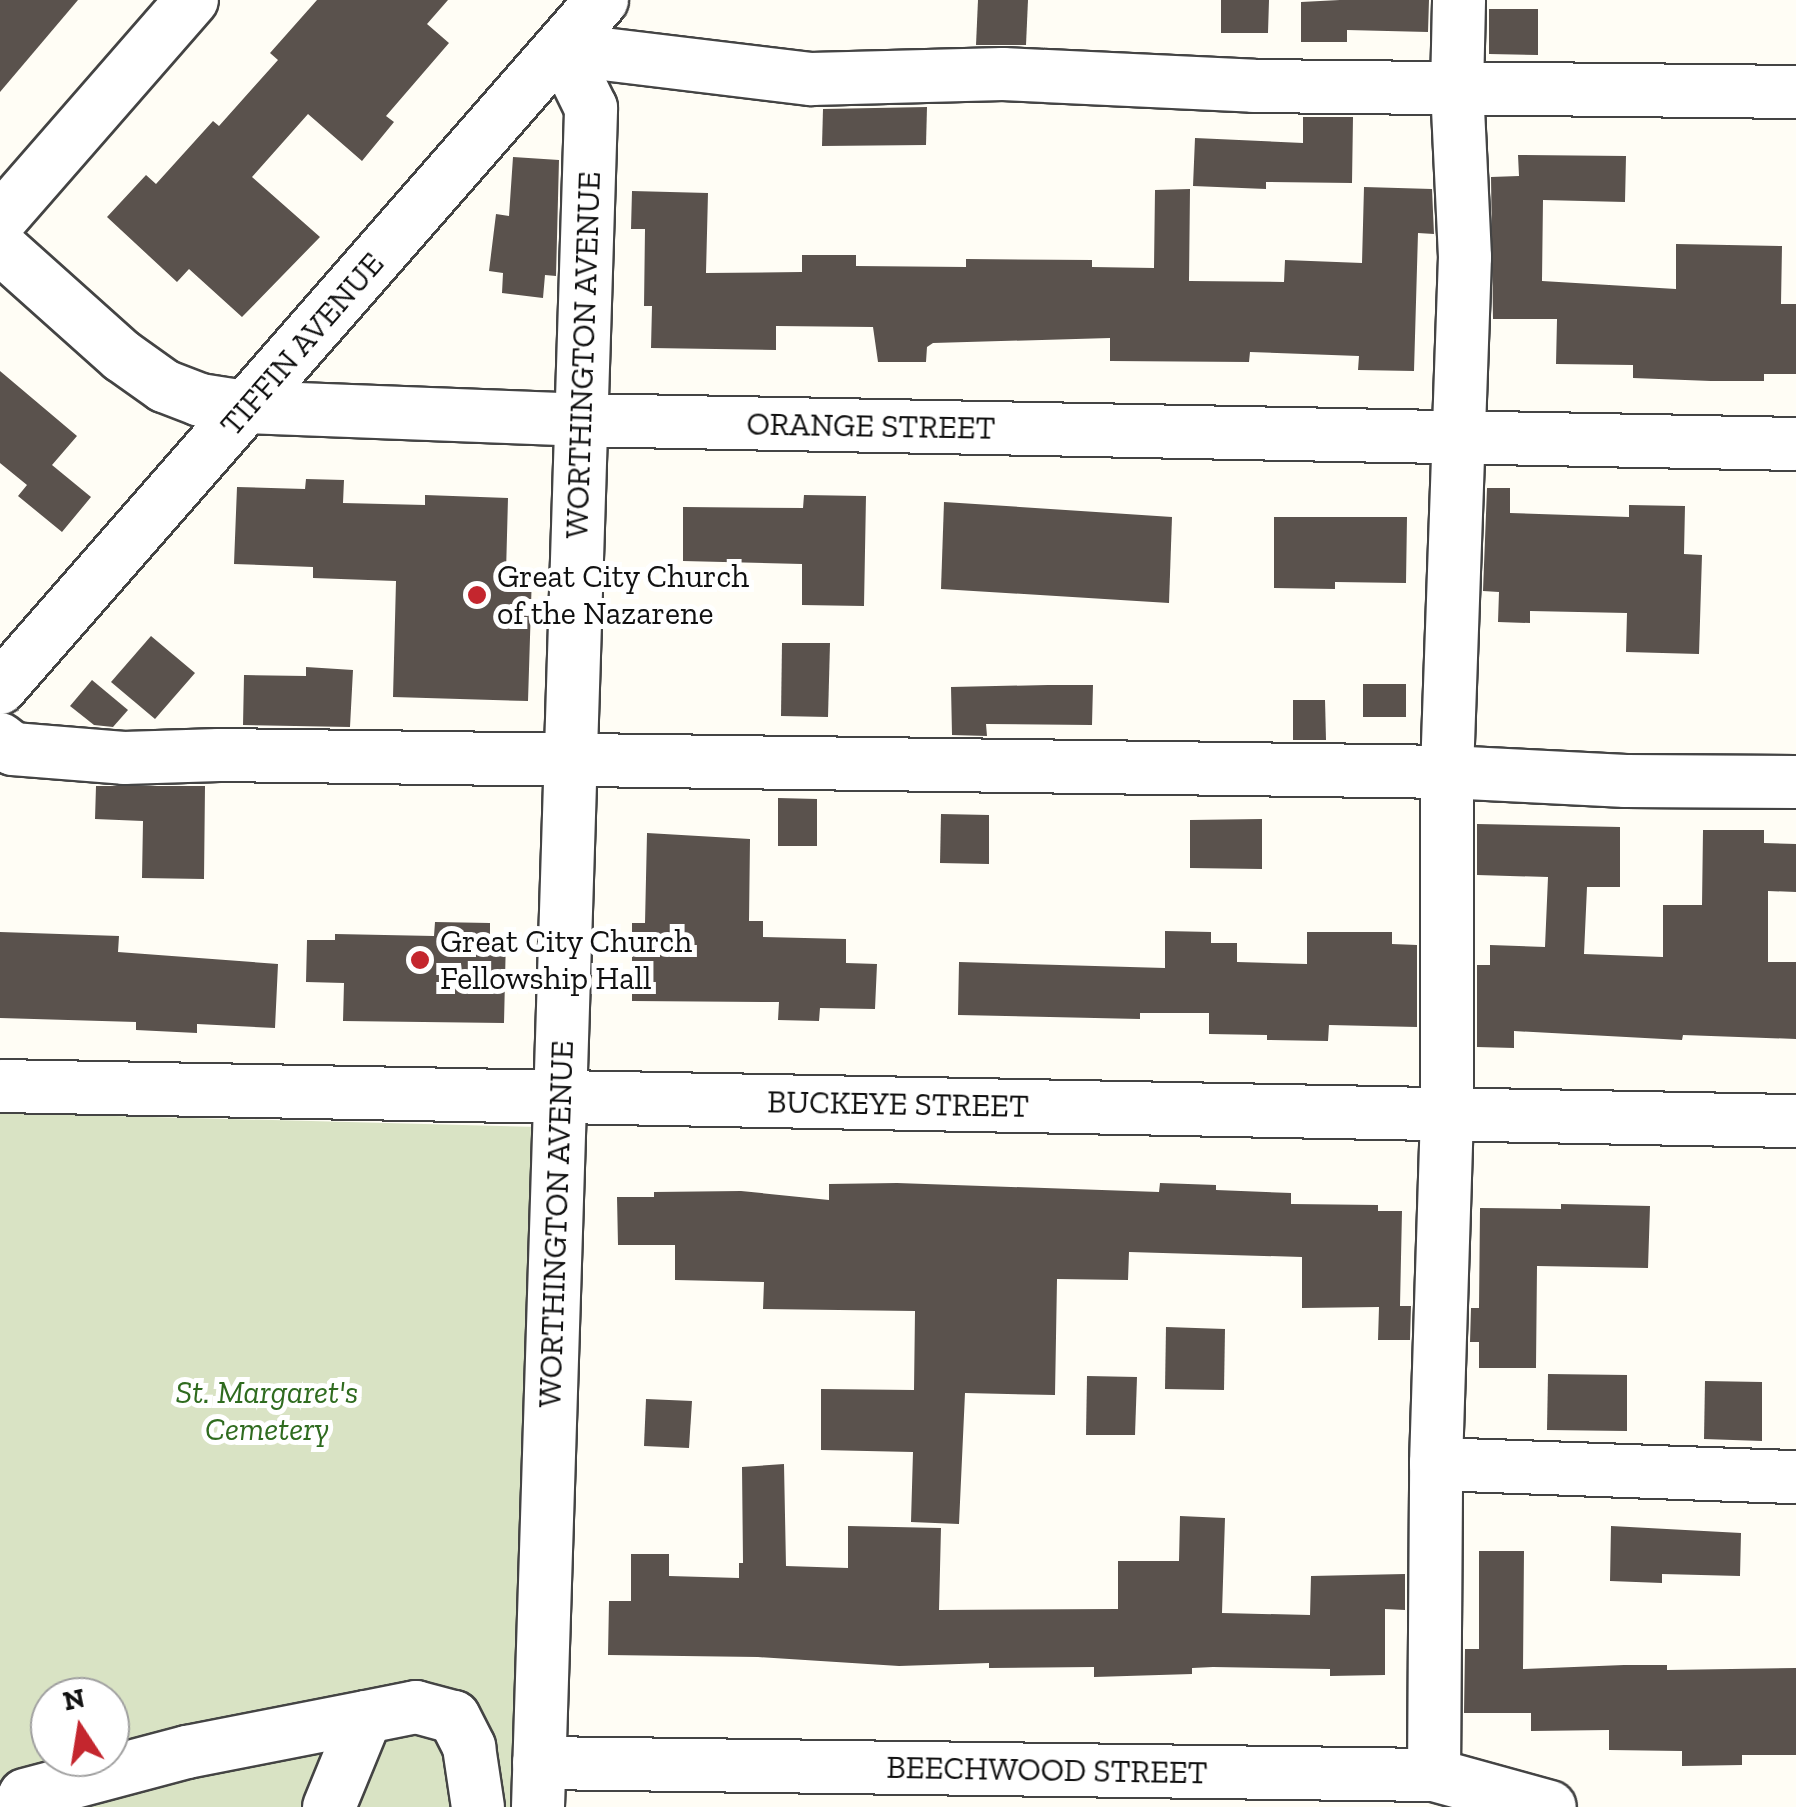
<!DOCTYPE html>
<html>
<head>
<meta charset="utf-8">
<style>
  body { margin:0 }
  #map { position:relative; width:1796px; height:1807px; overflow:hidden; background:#fffdf5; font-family:"Zilla Slab",serif }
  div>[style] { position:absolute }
  .cemetery>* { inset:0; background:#d9e3c4 }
  .building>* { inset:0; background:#5a524d }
  .roads { filter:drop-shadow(2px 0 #444) drop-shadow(-2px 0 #444) drop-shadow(0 2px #444) drop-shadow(0 -2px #444) }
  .minor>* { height:52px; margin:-26px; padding:0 26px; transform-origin:26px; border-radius:26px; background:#fff }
  .dots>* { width:28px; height:28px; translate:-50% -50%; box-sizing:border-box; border:5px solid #fff; border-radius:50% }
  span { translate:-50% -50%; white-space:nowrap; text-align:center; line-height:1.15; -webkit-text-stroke:10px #fff; paint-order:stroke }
  .street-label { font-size:32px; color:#111 }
  .poi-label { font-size:32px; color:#111 }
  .left { translate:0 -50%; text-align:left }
  .park-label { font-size:32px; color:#2f6b1f; font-style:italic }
  .north { position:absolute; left:30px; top:1677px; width:100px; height:100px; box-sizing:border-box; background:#fff; border:2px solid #a0a0a0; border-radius:50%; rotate:348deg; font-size:28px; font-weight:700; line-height:40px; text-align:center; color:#111 }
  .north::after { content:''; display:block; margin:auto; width:35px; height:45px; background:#c4262e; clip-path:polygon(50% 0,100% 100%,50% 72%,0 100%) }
</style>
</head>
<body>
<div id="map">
  <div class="cemetery">
    <i style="clip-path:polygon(evenodd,0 1113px,539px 1127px,528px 1807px,0 1807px,0 1113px,50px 1697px,110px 1697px,110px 1757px,50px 1757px,50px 1697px)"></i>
  </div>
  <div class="building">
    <i style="clip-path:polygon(0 0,78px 0,0 92px)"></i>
    <i style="clip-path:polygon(317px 0,448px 0,427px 24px,449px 43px,386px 116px,394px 122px,362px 161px,308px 114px,252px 177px,320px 237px,242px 317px,189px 269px,177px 282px,107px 217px,146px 175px,156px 184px,213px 121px,219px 126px,278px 60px,270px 53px)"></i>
    <i style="clip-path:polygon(978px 0,1028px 0,1026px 45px,976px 45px)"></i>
    <i style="clip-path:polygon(1221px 0,1269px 0,1268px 33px,1221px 33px)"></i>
    <i style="clip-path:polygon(1340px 0,1429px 0,1428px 32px,1347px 30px,1347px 42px,1301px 42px,1301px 2px)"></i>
    <i style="clip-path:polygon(1489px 9px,1538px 9px,1538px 55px,1489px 54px)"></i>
    <i style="clip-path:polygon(927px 107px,926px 145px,822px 146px,823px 109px)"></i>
    <i style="clip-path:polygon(1303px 117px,1353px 117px,1352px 183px,1266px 182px,1266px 189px,1193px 186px,1195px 138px,1303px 143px)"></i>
    <i style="clip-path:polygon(1518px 155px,1626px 156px,1625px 202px,1543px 200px,1542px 281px,1676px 289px,1676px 244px,1782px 246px,1781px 304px,1796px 304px,1796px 374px,1764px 374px,1764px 381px,1711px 381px,1633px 378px,1633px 365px,1556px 364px,1557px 319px,1493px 319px,1491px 177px,1519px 176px)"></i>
    <i style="clip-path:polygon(513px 157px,559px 160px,556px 276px,545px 275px,543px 298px,502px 293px,503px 273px,489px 271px,496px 214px,509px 216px)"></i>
    <i style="clip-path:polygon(1364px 187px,1432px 189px,1434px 234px,1418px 233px,1414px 371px,1358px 370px,1359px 356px,1250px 352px,1249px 362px,1110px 361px,1110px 338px,933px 343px,927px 347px,926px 362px,878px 362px,873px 327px,776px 326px,776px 350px,651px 348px,652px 306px,644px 306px,645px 229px,631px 229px,632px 191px,708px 193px,706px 273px,802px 272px,802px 255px,856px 255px,856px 266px,966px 267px,966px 259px,1092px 260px,1092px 267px,1154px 268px,1155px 190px,1190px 189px,1189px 281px,1284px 282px,1285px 260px,1362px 263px)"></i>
    <i style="clip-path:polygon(0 371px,77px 436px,52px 465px,91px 497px,62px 532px,18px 496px,27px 485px,0 463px)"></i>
    <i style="clip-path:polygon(306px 479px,344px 480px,343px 503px,425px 505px,425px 495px,508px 498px,506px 573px,532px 574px,528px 701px,393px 697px,396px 581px,313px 578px,313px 567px,234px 564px,237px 487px,305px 489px)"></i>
    <i style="clip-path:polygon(1487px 488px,1510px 488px,1510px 513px,1629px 517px,1629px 505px,1685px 506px,1684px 554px,1702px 555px,1699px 654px,1626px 652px,1627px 613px,1530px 611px,1530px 623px,1498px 622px,1499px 592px,1483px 591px)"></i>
    <i style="clip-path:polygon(804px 495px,866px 496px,864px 606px,802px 605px,802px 564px,683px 561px,683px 507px,803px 508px)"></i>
    <i style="clip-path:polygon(944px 502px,1172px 517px,1169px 603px,941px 589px)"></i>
    <i style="clip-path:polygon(1274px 517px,1407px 517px,1406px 583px,1335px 582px,1335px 589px,1274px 588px)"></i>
    <i style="clip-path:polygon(151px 636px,195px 673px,155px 719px,111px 682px)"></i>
    <i style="clip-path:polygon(782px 643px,830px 643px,828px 717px,781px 716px)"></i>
    <i style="clip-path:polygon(306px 667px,353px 670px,350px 727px,243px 725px,244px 675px,306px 676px)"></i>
    <i style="clip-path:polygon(92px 680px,128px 710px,113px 727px,94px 725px,70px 706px)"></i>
    <i style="clip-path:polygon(1363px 684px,1406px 684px,1406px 717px,1363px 717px)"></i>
    <i style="clip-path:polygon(1048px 685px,1093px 685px,1092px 725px,986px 724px,987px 736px,952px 735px,951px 687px)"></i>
    <i style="clip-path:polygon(1293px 700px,1325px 700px,1326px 740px,1293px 740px)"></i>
    <i style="clip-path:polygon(96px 786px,205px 786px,204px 879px,142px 878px,143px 821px,95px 819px)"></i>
    <i style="clip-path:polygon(778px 798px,817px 799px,817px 846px,778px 846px)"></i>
    <i style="clip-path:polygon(941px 814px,989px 815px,989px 864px,940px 863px)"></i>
    <i style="clip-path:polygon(1262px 819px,1262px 869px,1190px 868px,1190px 820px)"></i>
    <i style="clip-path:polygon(1477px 824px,1620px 827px,1620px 887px,1587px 887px,1584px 954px,1663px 957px,1663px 905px,1702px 905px,1703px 830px,1764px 830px,1764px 843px,1796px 844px,1796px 892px,1768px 891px,1768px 962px,1796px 962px,1796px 1039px,1683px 1035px,1682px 1040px,1514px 1031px,1514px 1048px,1477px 1047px,1477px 965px,1490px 965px,1490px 945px,1545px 947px,1548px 877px,1477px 875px)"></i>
    <i style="clip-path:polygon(647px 833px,750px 839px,749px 921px,763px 921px,763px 937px,846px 939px,846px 963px,877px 964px,875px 1009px,820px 1008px,819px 1021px,778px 1020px,779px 1002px,632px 1001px,632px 923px,645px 923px)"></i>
    <i style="clip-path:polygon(435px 922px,490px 923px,490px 936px,506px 937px,504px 1023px,343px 1021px,344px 983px,306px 982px,307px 940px,335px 940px,335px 934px,434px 936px)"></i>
    <i style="clip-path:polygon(1165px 931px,1211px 932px,1211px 943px,1237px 943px,1237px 962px,1307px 964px,1307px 932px,1392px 932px,1392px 944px,1417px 945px,1417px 1027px,1329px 1025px,1328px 1041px,1267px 1040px,1267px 1035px,1209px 1034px,1209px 1013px,1140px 1013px,1140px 1019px,958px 1015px,959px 962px,1165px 968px)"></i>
    <i style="clip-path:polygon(0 932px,119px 936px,118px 952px,278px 964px,275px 1028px,197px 1024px,197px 1033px,136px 1030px,136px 1022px,0 1018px)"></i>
    <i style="clip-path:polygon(897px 1183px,1159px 1192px,1160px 1183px,1216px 1185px,1216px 1190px,1291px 1193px,1291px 1204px,1378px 1205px,1378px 1211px,1402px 1211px,1400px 1306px,1411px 1306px,1410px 1340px,1378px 1340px,1379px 1307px,1302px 1308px,1302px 1257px,1129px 1252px,1128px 1280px,1057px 1279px,1055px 1395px,965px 1393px,959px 1524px,911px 1522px,913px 1452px,821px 1450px,821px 1389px,914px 1390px,915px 1311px,763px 1309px,764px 1282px,675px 1280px,675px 1245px,618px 1245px,617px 1197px,654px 1197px,654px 1192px,741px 1191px,829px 1200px,829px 1184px)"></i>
    <i style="clip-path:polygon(1561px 1204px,1650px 1206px,1648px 1268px,1537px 1266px,1536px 1368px,1479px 1368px,1479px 1342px,1470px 1342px,1471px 1308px,1479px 1308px,1480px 1208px,1561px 1209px)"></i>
    <i style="clip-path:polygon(1166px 1327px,1225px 1329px,1224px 1390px,1165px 1389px)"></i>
    <i style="clip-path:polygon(1548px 1374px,1627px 1375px,1627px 1431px,1547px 1430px)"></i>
    <i style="clip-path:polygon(1087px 1376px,1137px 1377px,1135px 1435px,1086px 1435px)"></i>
    <i style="clip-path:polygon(1705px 1381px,1762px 1382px,1762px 1441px,1704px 1439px)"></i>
    <i style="clip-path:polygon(646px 1399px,692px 1401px,689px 1448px,644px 1446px)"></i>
    <i style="clip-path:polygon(784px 1464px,786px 1566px,848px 1568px,848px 1526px,941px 1528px,939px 1610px,1118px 1609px,1118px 1561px,1179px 1561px,1180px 1516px,1225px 1518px,1222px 1613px,1310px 1615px,1311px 1576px,1405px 1574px,1405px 1610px,1385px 1609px,1385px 1675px,1330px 1676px,1330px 1669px,1213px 1667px,1192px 1668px,1192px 1674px,1094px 1677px,1094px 1667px,989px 1668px,989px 1663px,899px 1666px,758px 1657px,608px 1655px,609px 1601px,631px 1601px,631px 1554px,669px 1554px,669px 1576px,739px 1578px,739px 1563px,743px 1563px,742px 1467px)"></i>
    <i style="clip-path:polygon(1611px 1526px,1741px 1533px,1740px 1576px,1662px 1574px,1662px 1583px,1610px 1581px)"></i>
    <i style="clip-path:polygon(1479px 1551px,1524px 1551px,1523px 1669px,1624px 1665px,1667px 1665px,1667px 1670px,1796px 1668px,1796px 1755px,1742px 1755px,1742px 1765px,1682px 1766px,1682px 1751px,1609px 1750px,1609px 1730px,1531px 1731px,1531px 1713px,1464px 1713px,1465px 1649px,1479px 1649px)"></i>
  </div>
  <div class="roads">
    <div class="minor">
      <i style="left:562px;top:49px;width:251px;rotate:6.9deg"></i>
      <i style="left:811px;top:79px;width:192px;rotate:-1.5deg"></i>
      <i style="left:1003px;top:74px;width:251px;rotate:2.7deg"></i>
      <i style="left:1254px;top:86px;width:542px;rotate:0.63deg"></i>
      <i style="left:0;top:220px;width:292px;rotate:-48.9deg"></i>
      <i style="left:0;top:247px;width:164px;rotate:41.8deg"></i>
      <i style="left:122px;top:356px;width:52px;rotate:35.5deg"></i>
      <i style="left:164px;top:386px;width:39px;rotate:21deg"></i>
      <i style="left:200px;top:400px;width:47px;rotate:8.7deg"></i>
      <i style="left:246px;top:407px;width:334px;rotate:2.2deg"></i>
      <i style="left:580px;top:420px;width:1216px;rotate:1.13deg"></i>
      <i style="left:0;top:688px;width:914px;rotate:-48.81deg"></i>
      <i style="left:0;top:739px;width:16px;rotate:38deg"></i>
      <i style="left:13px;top:749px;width:111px;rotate:4.6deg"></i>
      <i style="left:124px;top:758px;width:95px;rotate:-1.8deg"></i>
      <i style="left:219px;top:755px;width:1228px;rotate:0.79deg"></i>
      <i style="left:1447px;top:772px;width:179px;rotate:2.9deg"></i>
      <i style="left:1626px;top:781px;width:170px;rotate:0.3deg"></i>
      <i style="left:0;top:1086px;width:1796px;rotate:1.12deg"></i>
      <i style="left:1436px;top:1464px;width:360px;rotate:2.1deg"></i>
      <i style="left:539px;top:1763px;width:895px;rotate:0.77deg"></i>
      <i style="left:1434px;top:1775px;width:120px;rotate:15.4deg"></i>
      <i style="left:1434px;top:1775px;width:311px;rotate:-89.6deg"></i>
      <i style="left:1436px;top:1464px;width:349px;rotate:-88.2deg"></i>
      <i style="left:1447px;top:1115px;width:343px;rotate:-90deg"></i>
      <i style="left:1447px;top:772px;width:515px;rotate:-88deg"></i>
      <i style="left:1465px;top:257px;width:167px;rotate:-92.7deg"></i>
      <i style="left:1457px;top:90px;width:90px;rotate:-88.7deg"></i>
      <i style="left:19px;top:1807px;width:13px;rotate:-63deg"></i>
      <i style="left:25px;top:1795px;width:168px;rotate:-14.9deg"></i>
      <i style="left:187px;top:1752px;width:182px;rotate:-11.1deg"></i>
      <i style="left:329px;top:1807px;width:97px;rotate:-67.7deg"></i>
      <i style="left:366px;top:1717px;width:51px;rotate:-11.3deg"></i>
      <i style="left:416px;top:1707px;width:39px;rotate:15deg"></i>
      <i style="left:454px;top:1717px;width:34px;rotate:63deg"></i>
      <i style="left:469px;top:1747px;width:61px;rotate:81.5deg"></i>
      <i style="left:538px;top:1807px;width:1700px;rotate:-88.21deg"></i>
      <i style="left:591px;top:108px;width:66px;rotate:-116.2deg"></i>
    </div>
  </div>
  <div class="dots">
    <i style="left:477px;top:595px;background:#c4262e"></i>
    <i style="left:420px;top:960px;background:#c4262e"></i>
  </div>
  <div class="street-label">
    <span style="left:302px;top:344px;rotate:-49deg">TIFFIN AVENUE</span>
    <span style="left:583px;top:355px;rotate:-88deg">WORTHINGTON AVENUE</span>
    <span style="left:871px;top:426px;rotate:1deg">ORANGE STREET</span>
    <span style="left:898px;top:1104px;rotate:1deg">BUCKEYE STREET</span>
    <span style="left:556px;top:1224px;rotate:-88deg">WORTHINGTON AVENUE</span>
    <span style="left:1047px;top:1770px;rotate:1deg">BEECHWOOD STREET</span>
  </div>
  <div class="poi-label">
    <span class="left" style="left:497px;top:595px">Great City Church<br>of the Nazarene</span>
    <span class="left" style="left:440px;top:960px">Great City Church<br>Fellowship Hall</span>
  </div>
  <div class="park-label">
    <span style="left:267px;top:1411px">St. Margaret's<br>Cemetery</span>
  </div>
  <div class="north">N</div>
</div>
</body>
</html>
